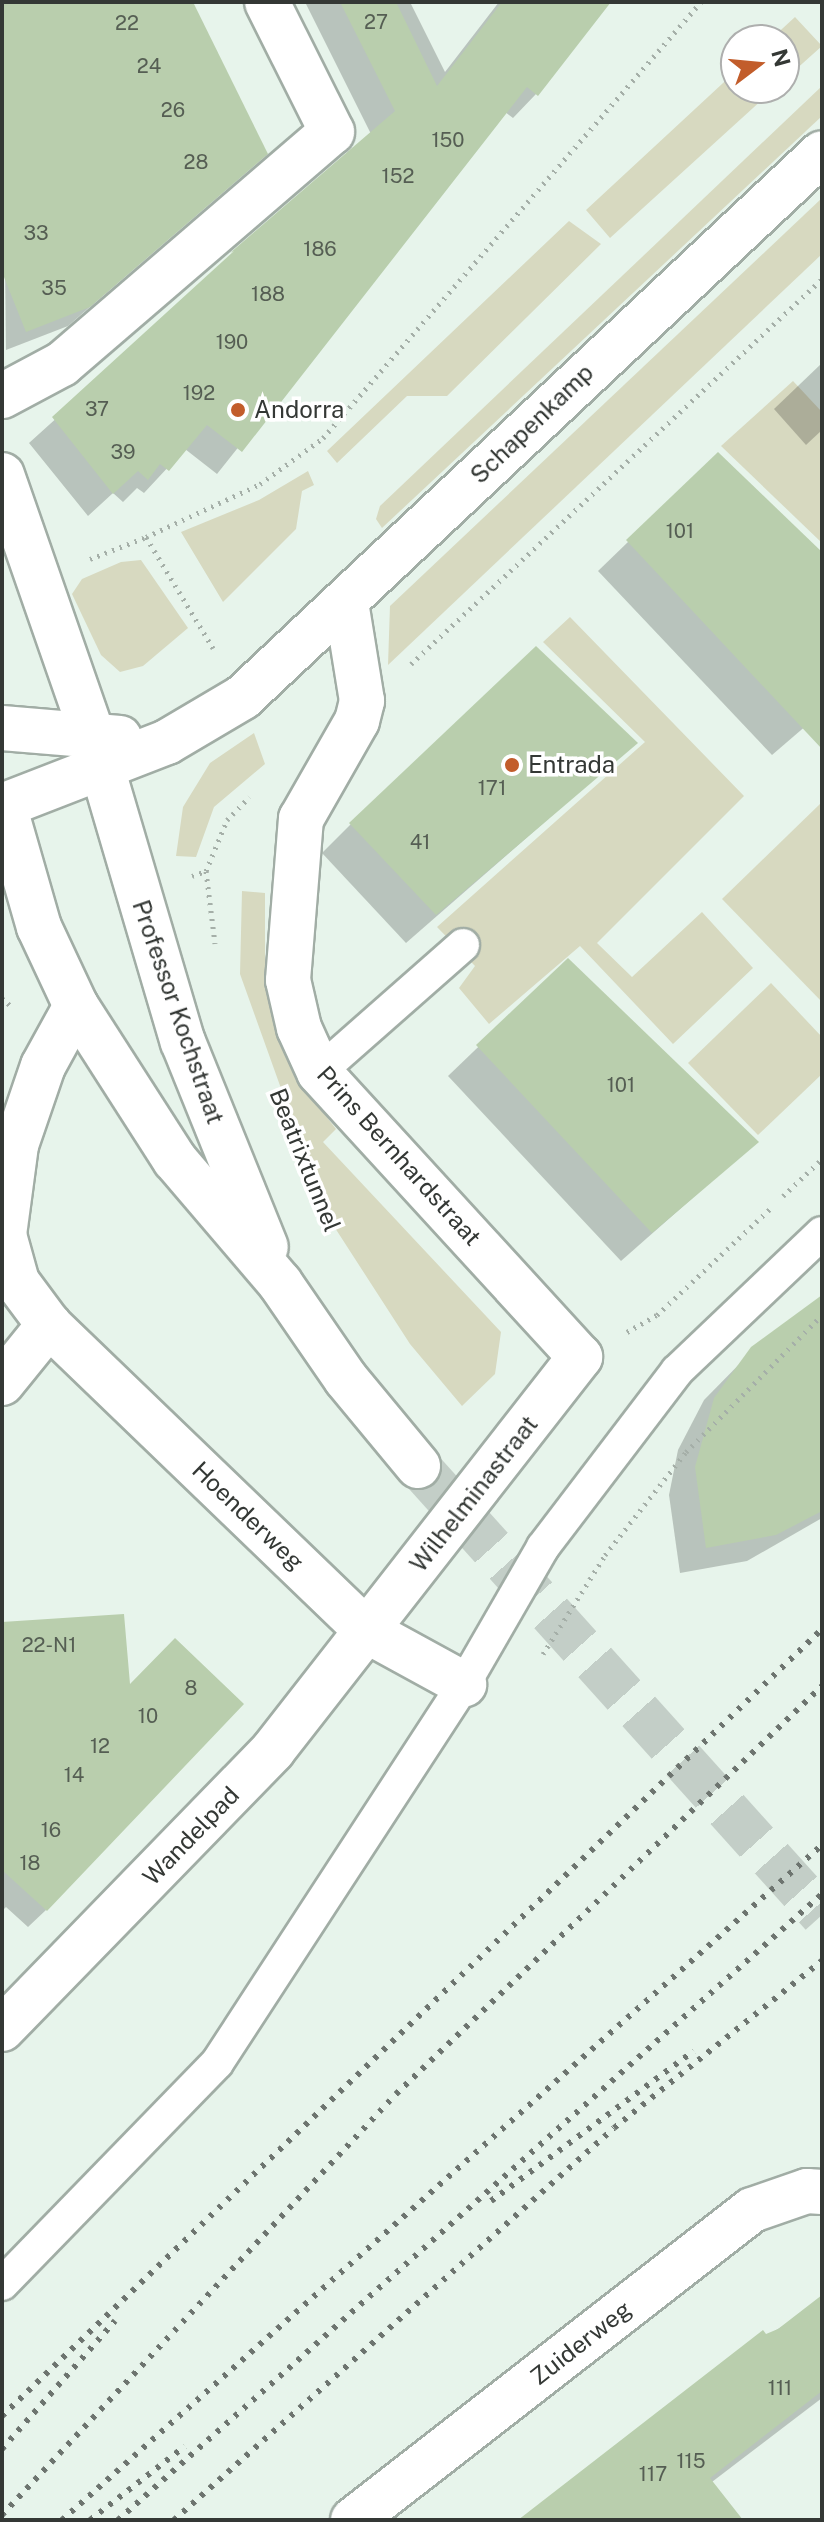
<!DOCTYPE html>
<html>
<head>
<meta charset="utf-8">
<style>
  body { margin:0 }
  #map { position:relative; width:824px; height:2522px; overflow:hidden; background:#e7f4eb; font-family:"Public Sans",sans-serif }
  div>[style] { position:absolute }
  .green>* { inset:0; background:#d7d9c0 }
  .shadow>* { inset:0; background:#0003 }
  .building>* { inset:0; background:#b9cead }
  .secondary-tunnel>* { height:44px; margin-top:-22px; transform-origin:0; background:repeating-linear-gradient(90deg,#c3cec7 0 44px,transparent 0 66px) }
  .path>* { height:5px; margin-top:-2.5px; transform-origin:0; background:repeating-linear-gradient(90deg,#a5afa8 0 2px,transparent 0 8px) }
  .roads { filter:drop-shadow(2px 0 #a1ada5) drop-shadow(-2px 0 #a1ada5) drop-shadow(0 2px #a1ada5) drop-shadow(0 -2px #a1ada5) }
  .service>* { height:32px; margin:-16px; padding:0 16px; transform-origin:16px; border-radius:16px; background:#fff }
  .minor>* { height:44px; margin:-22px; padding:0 22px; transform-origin:22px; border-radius:22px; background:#fff }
  .secondary>* { height:44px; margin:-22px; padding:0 22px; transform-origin:22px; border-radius:22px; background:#fff }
  .rail>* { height:6px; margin-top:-3px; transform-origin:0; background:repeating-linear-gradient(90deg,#6d746f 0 4px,transparent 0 12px) }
  .dots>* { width:22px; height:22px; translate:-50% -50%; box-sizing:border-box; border:4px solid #fff; border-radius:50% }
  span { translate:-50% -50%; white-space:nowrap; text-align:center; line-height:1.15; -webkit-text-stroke:7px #fff; paint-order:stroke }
  .number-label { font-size:20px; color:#555e53 }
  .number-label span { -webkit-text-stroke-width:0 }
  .poi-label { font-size:24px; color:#343835 }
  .left { translate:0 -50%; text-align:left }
  .street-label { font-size:24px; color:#343835 }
  .frame { position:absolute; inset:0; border:4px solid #343835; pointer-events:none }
  .north { position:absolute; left:720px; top:24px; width:80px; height:80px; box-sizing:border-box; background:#fff; border:2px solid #aeafae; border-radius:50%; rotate:74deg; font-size:22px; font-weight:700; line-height:32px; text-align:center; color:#343835 }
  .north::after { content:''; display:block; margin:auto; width:28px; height:36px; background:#c25d2b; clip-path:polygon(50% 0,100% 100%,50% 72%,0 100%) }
</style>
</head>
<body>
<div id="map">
  <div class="green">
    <i style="clip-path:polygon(795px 17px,822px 46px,784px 80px,784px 40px,770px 40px)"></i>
    <i style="clip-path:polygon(736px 71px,736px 88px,775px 88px,610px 238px,586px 210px)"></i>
    <i style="clip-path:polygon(822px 86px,822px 116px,382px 528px,376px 519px,380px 506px)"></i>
    <i style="clip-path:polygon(822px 198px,822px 254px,388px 665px,390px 606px)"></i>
    <i style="clip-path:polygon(569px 221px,601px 244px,447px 396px,407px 396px,337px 463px,327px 451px)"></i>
    <i style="clip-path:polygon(793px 381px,822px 412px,822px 543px,721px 446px)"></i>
    <i style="clip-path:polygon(308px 471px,314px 485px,302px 491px,296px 529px,223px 602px,181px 532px,259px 500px)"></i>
    <i style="clip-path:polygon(141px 560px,188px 628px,143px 666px,120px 672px,101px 655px,72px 594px,82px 579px,121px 562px)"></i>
    <i style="clip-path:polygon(570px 617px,744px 796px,597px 943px,632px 977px,702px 912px,753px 968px,673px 1044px,580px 946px,489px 1024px,459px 988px,475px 966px,437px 927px,645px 742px,543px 642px)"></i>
    <i style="clip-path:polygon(254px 733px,265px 764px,214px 807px,196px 857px,176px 856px,183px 807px,210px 763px)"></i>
    <i style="clip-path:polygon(822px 802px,822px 1002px,722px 899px)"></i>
    <i style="clip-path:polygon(242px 891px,265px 893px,265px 962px,275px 1017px,298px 1080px,336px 1129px,323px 1142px,501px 1332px,495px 1374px,462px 1406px,410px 1344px,326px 1214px,240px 974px)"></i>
    <i style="clip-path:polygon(771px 983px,822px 1037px,822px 1074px,758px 1135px,688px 1063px)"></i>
  </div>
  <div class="shadow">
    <i style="clip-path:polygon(2px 2px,190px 2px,266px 153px,68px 326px,6px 350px)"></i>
    <i style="clip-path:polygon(305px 2px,410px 2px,445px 72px,499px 2px,608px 2px,536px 94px,513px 118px,505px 112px,217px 474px,185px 449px,144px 493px,137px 488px,123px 502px,113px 493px,88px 516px,29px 443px,371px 134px)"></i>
    <i style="clip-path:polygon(822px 363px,822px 430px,806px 445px,774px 409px)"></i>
    <i style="clip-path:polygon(718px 455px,822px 555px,822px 712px,772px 755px,598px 571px)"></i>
    <i style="clip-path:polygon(635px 743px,406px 943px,322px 853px,351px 824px)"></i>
    <i style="clip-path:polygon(568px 961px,756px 1142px,621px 1261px,448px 1076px)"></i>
    <i style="clip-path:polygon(822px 1306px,822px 1518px,747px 1561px,680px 1573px,669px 1495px,678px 1450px,704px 1400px,764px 1339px)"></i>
    <i style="clip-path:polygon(2px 1624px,46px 1910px,28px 1927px,6px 1907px,2px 1911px)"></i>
    <i style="clip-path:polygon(822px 2303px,822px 2398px,662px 2520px,522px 2520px,766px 2336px)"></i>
  </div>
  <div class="building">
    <i style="clip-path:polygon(2px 2px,193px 2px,268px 154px,90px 307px,26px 332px,2px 272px)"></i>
    <i style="clip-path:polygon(340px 2px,396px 2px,437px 86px,502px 2px,611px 2px,538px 96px,527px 87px,242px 452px,207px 425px,169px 471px,160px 464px,148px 480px,138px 471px,113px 494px,52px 417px,234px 251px,230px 253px,395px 111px)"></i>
    <i style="clip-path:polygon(718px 452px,822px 552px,822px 749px,626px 540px)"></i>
    <i style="clip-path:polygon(536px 646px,638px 743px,436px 915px,349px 823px)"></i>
    <i style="clip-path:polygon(568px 958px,759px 1142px,652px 1233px,476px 1045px)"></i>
    <i style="clip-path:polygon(822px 1295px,822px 1511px,776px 1535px,706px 1548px,695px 1467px,714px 1398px,751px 1347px)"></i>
    <i style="clip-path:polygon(124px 1614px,130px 1684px,175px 1638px,244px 1704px,47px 1911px,2px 1870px,2px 1622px)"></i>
    <i style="clip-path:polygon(822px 2295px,822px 2391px,710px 2478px,743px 2520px,518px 2520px,763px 2330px,766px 2334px,778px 2329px)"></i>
  </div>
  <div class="secondary-tunnel">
    <i style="left:418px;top:1466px;width:604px;rotate:48.02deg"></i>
  </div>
  <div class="path">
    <i style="left:146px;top:537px;width:126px;rotate:-24.9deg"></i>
    <i style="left:260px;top:484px;width:78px;rotate:-36.1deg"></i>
    <i style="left:323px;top:438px;width:577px;rotate:-49.08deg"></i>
    <i style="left:90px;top:559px;width:60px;rotate:-21.4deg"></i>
    <i style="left:146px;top:537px;width:130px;rotate:58.9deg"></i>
    <i style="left:411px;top:664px;width:563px;rotate:-43.13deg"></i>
    <i style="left:206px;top:871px;width:73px;rotate:82.9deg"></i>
    <i style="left:192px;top:876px;width:15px;rotate:-20deg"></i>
    <i style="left:206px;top:871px;width:55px;rotate:-67.6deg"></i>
    <i style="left:227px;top:820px;width:32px;rotate:-46deg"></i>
    <i style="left:2px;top:998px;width:15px;rotate:42deg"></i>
    <i style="left:783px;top:1196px;width:54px;rotate:-43.5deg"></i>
    <i style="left:627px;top:1332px;width:34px;rotate:-30deg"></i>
    <i style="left:657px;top:1315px;width:159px;rotate:-43.2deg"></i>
    <i style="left:543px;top:1654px;width:117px;rotate:-57.9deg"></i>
    <i style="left:605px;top:1555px;width:131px;rotate:-51.8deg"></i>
    <i style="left:686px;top:1452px;width:193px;rotate:-45.2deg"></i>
  </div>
  <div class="roads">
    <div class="service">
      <i style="left:319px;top:1072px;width:192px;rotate:-41.4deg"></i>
      <i style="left:2px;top:2284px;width:308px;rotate:-45.8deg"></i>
      <i style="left:217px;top:2063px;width:452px;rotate:-56.9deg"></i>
      <i style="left:464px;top:1684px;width:158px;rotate:-60deg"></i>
      <i style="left:543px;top:1547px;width:221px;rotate:-52.7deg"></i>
      <i style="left:677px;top:1371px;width:200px;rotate:-43.6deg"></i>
    </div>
    <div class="minor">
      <i style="left:2px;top:396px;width:68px;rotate:-28.1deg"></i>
      <i style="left:62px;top:364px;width:356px;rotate:-40.7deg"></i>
      <i style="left:332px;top:132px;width:145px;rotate:-116.6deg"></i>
      <i style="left:2px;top:475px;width:276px;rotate:70.8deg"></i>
      <i style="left:76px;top:1006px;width:68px;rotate:118.8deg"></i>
      <i style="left:43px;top:1066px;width:83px;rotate:108.9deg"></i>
      <i style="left:16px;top:1145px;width:91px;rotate:97.6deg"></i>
      <i style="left:4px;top:1235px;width:49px;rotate:74.5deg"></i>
      <i style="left:17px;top:1282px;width:54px;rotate:53.3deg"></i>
      <i style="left:49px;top:1325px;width:441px;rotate:43.9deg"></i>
      <i style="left:367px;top:1631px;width:111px;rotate:28.7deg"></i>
      <i style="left:2px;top:1383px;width:75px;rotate:-51deg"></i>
      <i style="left:2px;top:2029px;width:389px;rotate:-45.8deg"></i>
      <i style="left:273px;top:1750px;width:499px;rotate:-52deg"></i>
      <i style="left:580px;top:1357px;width:386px;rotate:-132.5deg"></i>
      <i style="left:319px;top:1072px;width:48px;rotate:-114.4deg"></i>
      <i style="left:299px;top:1028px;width:49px;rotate:-102.9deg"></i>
      <i style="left:288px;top:980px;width:162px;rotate:-85.4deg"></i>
      <i style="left:301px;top:819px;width:113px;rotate:-60.3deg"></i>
      <i style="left:357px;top:721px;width:21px;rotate:-76deg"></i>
      <i style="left:362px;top:701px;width:100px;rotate:-99.2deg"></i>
      <i style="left:353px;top:2520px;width:505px;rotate:-37.85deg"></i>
      <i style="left:752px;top:2210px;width:58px;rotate:-19.1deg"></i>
      <i style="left:807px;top:2191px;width:15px;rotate:4deg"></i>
    </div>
    <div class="secondary">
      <i style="left:2px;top:728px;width:118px;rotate:4.8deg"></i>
      <i style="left:93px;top:737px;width:318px;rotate:73.6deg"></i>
      <i style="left:183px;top:1042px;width:221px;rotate:68deg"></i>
      <i style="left:4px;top:805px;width:127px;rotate:74deg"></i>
      <i style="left:39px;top:927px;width:87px;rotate:64.9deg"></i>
      <i style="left:76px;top:1006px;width:183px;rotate:57.3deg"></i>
      <i style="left:175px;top:1160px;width:162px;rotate:49.5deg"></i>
      <i style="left:280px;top:1283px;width:116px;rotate:55.5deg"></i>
      <i style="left:346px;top:1379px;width:113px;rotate:50.4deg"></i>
      <i style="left:2px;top:806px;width:177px;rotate:-21.2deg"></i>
      <i style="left:167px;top:742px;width:88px;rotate:-30.6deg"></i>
      <i style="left:243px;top:697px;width:794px;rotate:-43.21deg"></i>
    </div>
  </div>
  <div class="rail">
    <i style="left:491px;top:2201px;width:252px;rotate:-36.5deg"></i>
    <i style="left:2px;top:2416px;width:1137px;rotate:-43.82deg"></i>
    <i style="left:2px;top:2449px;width:171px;rotate:-48.6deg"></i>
    <i style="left:2px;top:2515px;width:577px;rotate:-46.9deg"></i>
    <i style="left:396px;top:2094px;width:590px;rotate:-43.76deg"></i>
    <i style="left:62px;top:2520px;width:1016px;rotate:-41.61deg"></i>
    <i style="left:90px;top:2520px;width:120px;rotate:-37.9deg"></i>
    <i style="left:118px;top:2520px;width:942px;rotate:-41.64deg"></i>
    <i style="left:174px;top:2520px;width:589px;rotate:-41.7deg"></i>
    <i style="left:614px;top:2128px;width:267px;rotate:-38.8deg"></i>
  </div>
  <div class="dots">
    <i style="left:238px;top:410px;background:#c25d2b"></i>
    <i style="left:512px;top:765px;background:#c25d2b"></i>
  </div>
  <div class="number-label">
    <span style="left:376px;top:22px">27</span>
    <span style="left:127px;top:23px">22</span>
    <span style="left:149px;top:66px">24</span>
    <span style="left:173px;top:110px">26</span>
    <span style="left:448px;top:140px">150</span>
    <span style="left:196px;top:162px">28</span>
    <span style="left:398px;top:176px">152</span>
    <span style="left:36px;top:233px">33</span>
    <span style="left:320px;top:249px">186</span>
    <span style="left:54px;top:288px">35</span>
    <span style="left:268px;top:294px">188</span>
    <span style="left:232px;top:342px">190</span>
    <span style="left:199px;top:393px">192</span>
    <span style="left:97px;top:409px">37</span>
    <span style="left:123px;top:452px">39</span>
    <span style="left:680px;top:531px">101</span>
    <span style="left:492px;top:788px">171</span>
    <span style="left:420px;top:842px">41</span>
    <span style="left:621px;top:1085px">101</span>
    <span style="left:49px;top:1645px">22-N1</span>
    <span style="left:191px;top:1688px">8</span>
    <span style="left:148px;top:1716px">10</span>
    <span style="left:100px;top:1746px">12</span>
    <span style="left:74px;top:1775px">14</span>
    <span style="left:51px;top:1830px">16</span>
    <span style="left:30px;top:1863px">18</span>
    <span style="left:780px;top:2388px">111</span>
    <span style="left:691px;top:2461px">115</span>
    <span style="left:653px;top:2474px">117</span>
  </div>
  <div class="poi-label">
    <span class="left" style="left:254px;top:410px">Andorra</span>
    <span class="left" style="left:528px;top:765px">Entrada</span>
  </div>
  <div class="street-label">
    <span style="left:532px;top:424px;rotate:-44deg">Schapenkamp</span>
    <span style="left:178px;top:1012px;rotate:71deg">Professor Kochstraat</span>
    <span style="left:399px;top:1156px;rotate:48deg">Prins Bernhardstraat</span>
    <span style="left:305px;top:1160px;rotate:68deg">Beatrixtunnel</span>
    <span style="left:474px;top:1494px;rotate:-52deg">Wilhelminastraat</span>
    <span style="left:248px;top:1516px;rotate:44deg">Hoenderweg</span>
    <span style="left:191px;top:1836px;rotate:-46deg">Wandelpad</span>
    <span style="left:581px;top:2343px;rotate:-38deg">Zuiderweg</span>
  </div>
  <div class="frame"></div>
  <div class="north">N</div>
</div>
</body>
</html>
